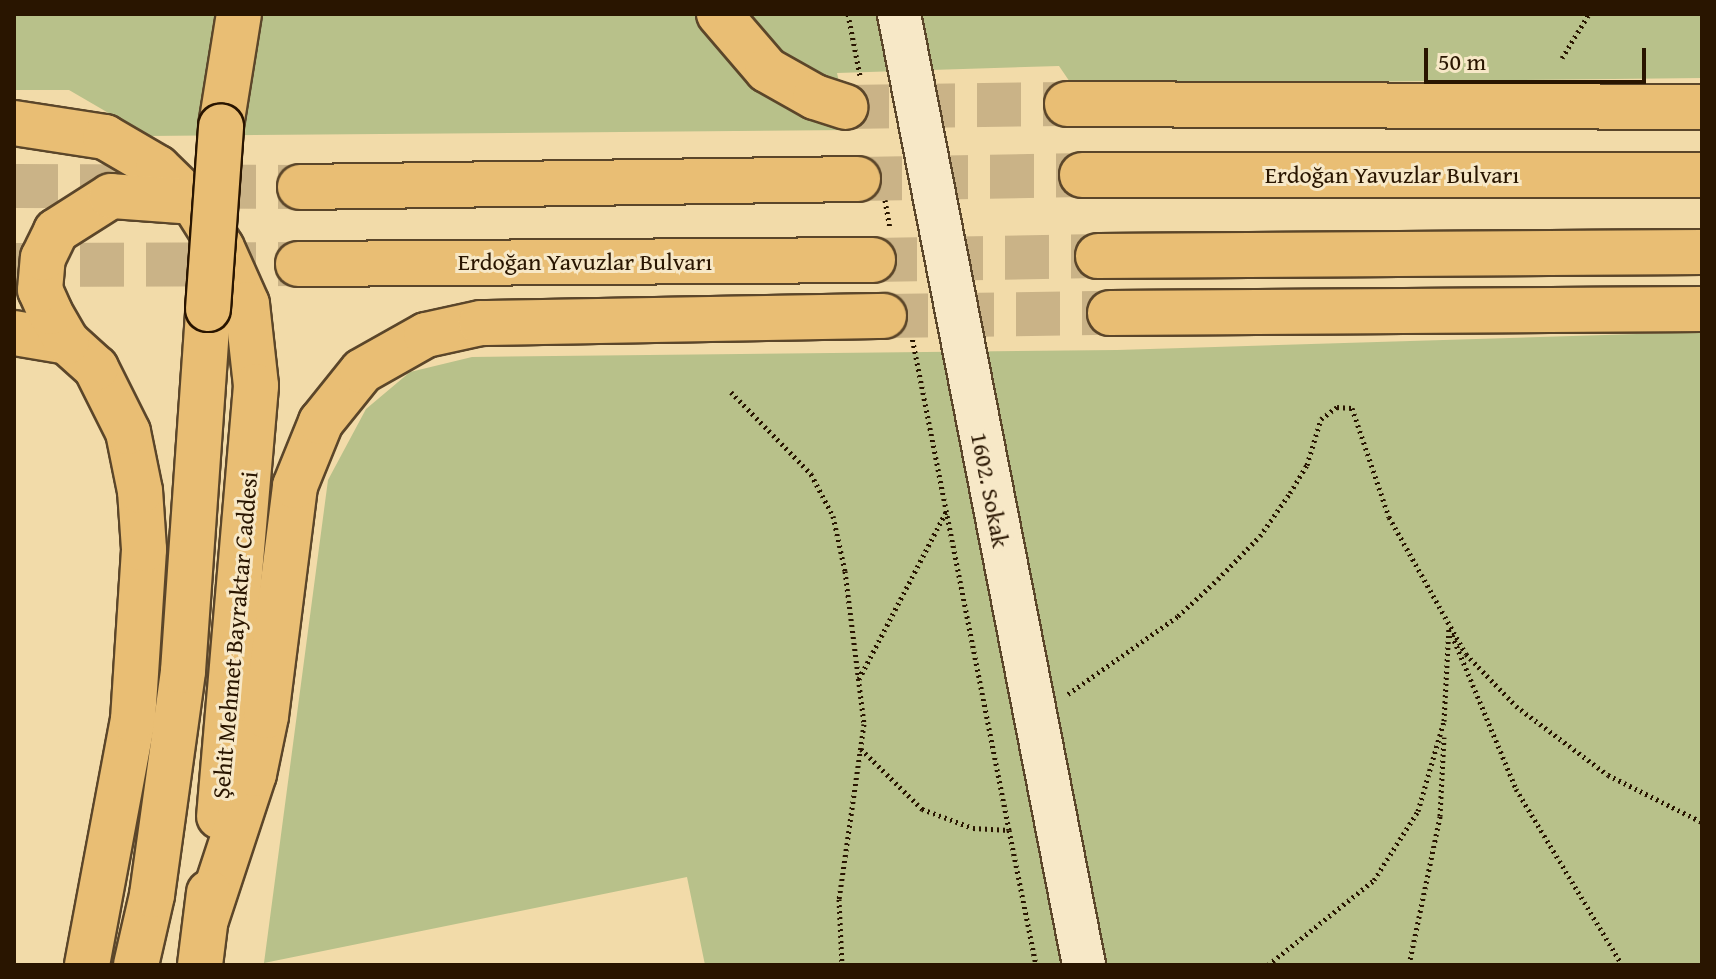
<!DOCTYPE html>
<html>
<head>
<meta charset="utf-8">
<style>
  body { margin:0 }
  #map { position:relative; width:1716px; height:979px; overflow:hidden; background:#f2dba9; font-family:"Gentium Book Plus",serif }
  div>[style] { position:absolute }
  .green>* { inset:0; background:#b8c18a }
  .major-tunnel>* { height:44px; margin-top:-22px; transform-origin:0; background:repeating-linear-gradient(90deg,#cab387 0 44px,transparent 0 66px) }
  .path>* { height:5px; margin-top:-2.5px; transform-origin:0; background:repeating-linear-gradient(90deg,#291500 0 2px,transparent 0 6px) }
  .roads { filter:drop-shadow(2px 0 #5b462a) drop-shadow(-2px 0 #5b462a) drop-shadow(0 2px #5b462a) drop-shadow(0 -2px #5b462a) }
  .minor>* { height:42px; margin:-21px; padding:0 21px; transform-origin:21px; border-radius:21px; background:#f7e8c7 }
  .major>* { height:44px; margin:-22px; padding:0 22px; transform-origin:22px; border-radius:22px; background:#e9be74 }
  .bridges { filter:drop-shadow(2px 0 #291500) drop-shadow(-2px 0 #291500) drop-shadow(0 2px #291500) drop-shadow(0 -2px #291500) }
  .major-bridge>* { height:44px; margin:-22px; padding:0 22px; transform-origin:22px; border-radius:22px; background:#e9be74 }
  span { translate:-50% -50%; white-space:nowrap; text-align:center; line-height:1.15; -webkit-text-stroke:6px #f7e8c7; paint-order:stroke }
  .street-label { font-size:24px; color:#291500 }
  .frame { position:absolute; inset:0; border:16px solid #291500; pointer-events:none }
  .scale { position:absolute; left:1424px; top:48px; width:222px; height:36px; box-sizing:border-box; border:4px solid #291500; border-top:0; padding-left:10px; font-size:24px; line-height:28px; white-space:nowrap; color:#291500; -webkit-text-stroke:6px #f7e8c7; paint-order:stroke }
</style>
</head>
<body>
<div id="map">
  <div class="green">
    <i style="clip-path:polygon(14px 14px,1702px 14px,1702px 78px,1072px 85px,1059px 66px,837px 73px,850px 130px,148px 136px,69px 90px,14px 90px)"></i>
    <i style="clip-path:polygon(1702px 332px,1702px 965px,705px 965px,687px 877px,264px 963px,328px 480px,366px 409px,410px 372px,472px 357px,1117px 350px)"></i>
  </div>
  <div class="major-tunnel">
    <i style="left:845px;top:107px;width:222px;rotate:-0.8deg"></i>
    <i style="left:858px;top:179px;width:224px;rotate:-1deg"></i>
    <i style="left:14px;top:186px;width:286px;rotate:0.2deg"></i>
    <i style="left:873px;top:260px;width:225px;rotate:-1deg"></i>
    <i style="left:14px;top:265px;width:284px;rotate:-0.2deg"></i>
    <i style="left:884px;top:316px;width:226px;rotate:-0.8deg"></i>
  </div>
  <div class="path">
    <i style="left:848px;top:14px;width:63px;rotate:79deg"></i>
    <i style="left:1562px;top:58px;width:52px;rotate:-58.5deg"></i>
    <i style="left:885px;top:200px;width:29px;rotate:80deg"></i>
    <i style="left:731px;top:392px;width:115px;rotate:45.7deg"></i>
    <i style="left:811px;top:474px;width:47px;rotate:62.4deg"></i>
    <i style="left:833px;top:516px;width:56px;rotate:77.7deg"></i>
    <i style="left:845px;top:571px;width:154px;rotate:82.9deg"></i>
    <i style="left:864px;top:724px;width:177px;rotate:98.1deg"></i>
    <i style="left:839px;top:899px;width:66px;rotate:87.4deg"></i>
    <i style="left:1452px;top:635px;width:167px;rotate:67.4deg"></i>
    <i style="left:1516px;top:789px;width:205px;rotate:58.9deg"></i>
    <i style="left:859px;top:679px;width:188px;rotate:-62.5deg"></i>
    <i style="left:1068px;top:694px;width:135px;rotate:-35.3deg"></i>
    <i style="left:1178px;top:616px;width:54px;rotate:-42.8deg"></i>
    <i style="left:1218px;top:579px;width:60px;rotate:-45.7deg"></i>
    <i style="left:1260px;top:536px;width:52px;rotate:-55.1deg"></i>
    <i style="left:1290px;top:493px;width:33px;rotate:-59deg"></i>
    <i style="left:1307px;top:465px;width:48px;rotate:-73.1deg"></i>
    <i style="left:1321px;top:419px;width:20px;rotate:-37deg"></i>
    <i style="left:1337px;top:407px;width:15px;rotate:4deg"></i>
    <i style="left:1352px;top:408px;width:115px;rotate:71.3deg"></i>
    <i style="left:1389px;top:517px;width:157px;rotate:60.7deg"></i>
    <i style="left:1466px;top:654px;width:72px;rotate:46.1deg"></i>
    <i style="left:1516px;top:706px;width:115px;rotate:36.9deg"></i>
    <i style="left:1608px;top:775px;width:105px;rotate:26.6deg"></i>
    <i style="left:861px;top:749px;width:86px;rotate:44.5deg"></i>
    <i style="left:922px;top:809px;width:54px;rotate:20.4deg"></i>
    <i style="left:973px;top:828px;width:36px;rotate:3deg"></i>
    <i style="left:1009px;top:830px;width:502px;rotate:-101.13deg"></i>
    <i style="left:1009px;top:830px;width:138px;rotate:78.7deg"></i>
    <i style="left:1268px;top:965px;width:136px;rotate:-38.7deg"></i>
    <i style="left:1374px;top:880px;width:82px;rotate:-57.5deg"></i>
    <i style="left:1418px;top:811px;width:94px;rotate:-73.9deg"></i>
    <i style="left:1444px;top:721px;width:95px;rotate:-87deg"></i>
    <i style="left:1409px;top:965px;width:152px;rotate:-78.2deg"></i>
    <i style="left:1440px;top:816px;width:79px;rotate:-87.1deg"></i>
  </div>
  <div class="roads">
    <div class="minor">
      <i style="left:899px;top:14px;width:969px;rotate:78.99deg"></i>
    </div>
    <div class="major">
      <i style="left:719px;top:14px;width:74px;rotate:49.4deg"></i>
      <i style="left:767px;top:70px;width:55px;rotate:29.4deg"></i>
      <i style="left:815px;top:97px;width:32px;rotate:18deg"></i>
      <i style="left:1067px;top:104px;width:635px;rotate:0.27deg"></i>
      <i style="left:14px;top:123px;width:92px;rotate:8.7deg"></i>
      <i style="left:105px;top:137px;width:61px;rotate:30.3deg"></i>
      <i style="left:158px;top:168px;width:49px;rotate:44.2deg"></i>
      <i style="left:193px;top:202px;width:54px;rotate:57.8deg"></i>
      <i style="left:222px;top:248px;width:61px;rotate:65.9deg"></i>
      <i style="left:247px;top:304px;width:82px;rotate:83.7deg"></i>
      <i style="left:256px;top:386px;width:432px;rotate:94.9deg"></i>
      <i style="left:221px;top:126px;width:113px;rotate:-80.9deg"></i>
      <i style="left:1082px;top:175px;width:620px"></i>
      <i style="left:300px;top:187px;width:558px;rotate:-0.82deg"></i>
      <i style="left:1098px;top:256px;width:604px;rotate:-0.38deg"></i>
      <i style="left:298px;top:264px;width:575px;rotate:-0.4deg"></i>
      <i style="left:1110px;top:313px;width:592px;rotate:-0.39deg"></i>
      <i style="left:14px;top:333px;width:54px;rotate:9.6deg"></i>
      <i style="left:206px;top:920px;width:154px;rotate:-71.8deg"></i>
      <i style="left:254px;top:774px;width:59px;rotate:-78.3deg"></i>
      <i style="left:266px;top:716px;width:232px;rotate:-82.8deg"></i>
      <i style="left:295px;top:486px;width:69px;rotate:-67.9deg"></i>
      <i style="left:321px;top:422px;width:65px;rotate:-51.2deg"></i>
      <i style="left:362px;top:371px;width:73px;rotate:-29.4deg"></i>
      <i style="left:426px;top:335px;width:56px;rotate:-12.3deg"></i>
      <i style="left:481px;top:323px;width:403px;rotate:-1deg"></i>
      <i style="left:87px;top:965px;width:249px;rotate:-79.4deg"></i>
      <i style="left:133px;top:720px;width:171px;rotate:-86.3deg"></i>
      <i style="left:144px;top:549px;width:58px;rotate:-93.9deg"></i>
      <i style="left:140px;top:491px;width:60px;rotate:-101.5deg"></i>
      <i style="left:128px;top:432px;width:72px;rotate:-116.6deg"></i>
      <i style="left:96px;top:368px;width:39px;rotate:-138deg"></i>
      <i style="left:67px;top:342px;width:34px;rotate:-120deg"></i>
      <i style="left:50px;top:312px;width:24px;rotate:-114deg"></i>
      <i style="left:40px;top:290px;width:32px;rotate:-85deg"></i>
      <i style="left:43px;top:258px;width:30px;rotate:-64deg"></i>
      <i style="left:56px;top:231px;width:65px;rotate:-32.5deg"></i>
      <i style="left:111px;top:196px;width:82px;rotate:4.2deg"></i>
      <i style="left:136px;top:965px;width:72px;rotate:-77.1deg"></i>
      <i style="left:152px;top:895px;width:226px;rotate:-82.1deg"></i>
      <i style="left:183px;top:671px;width:363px;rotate:-86deg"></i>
      <i style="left:200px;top:965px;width:73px;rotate:-82.9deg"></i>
    </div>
  </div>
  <div class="bridges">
    <div class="major-bridge">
      <i style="left:208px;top:309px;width:183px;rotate:-85.9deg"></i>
    </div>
  </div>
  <div class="street-label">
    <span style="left:1392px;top:175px">Erdoğan Yavuzlar Bulvarı</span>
    <span style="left:585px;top:262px">Erdoğan Yavuzlar Bulvarı</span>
    <span style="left:990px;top:490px;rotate:79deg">1602. Sokak</span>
    <span style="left:235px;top:635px;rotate:-85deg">Şehit Mehmet Bayraktar Caddesi</span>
  </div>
  <div class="frame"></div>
  <div class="scale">50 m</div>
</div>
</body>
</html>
